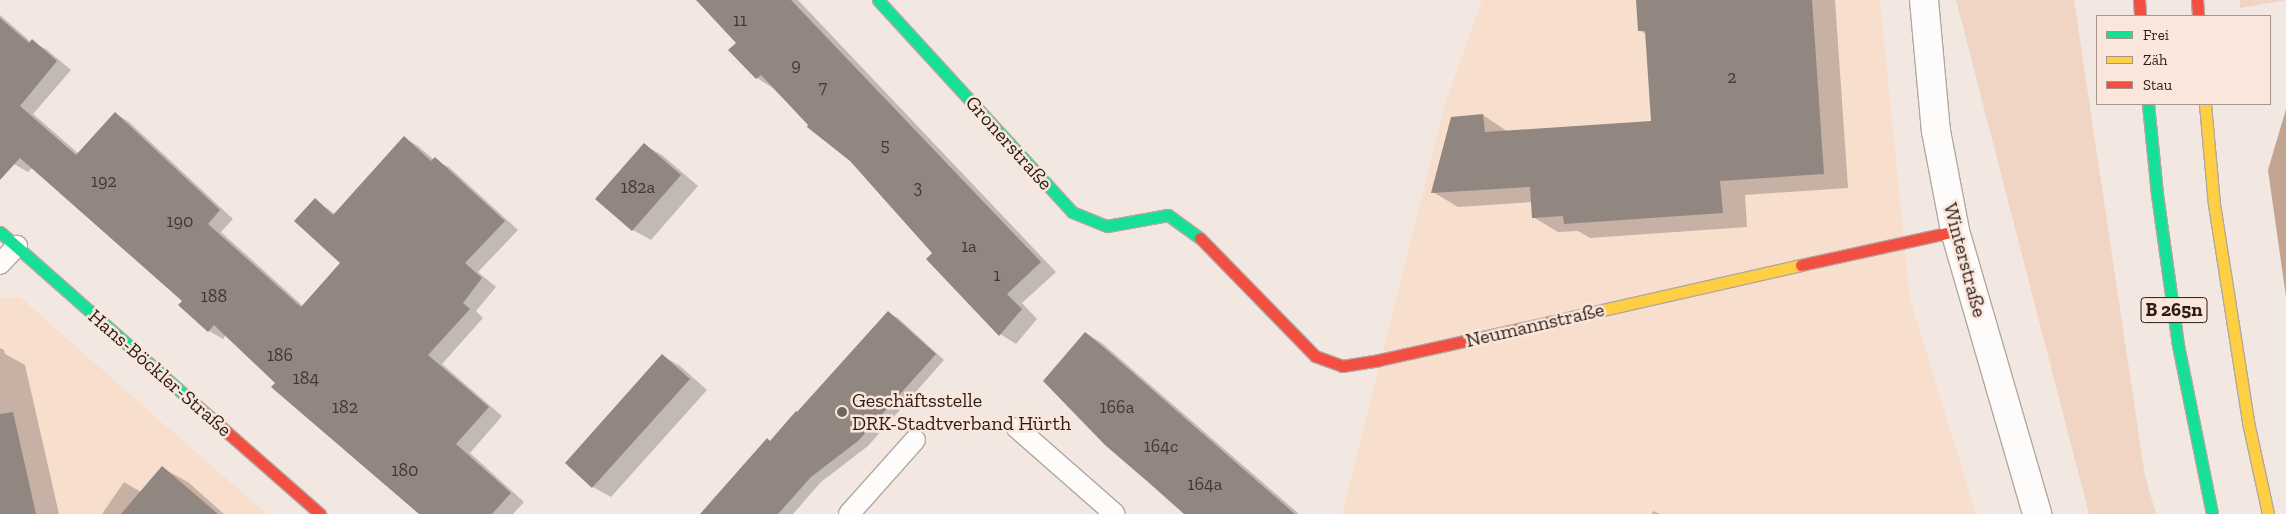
<!DOCTYPE html>
<html>
<head>
<meta charset="utf-8">
<style>
  body { margin:0 }
  #map { position:relative; width:2286px; height:514px; overflow:hidden; background:#f3e8e1; font-family:"Zilla Slab",serif }
  div>[style] { position:absolute }
  .built>* { inset:0; background:#f8decd }
  .green>* { inset:0; background:#f0d4c4 }
  .water>* { inset:0; background:#c3a491 }
  .shadow>* { inset:0; background:#0003 }
  .building>* { inset:0; background:#918780 }
  .roads { filter:drop-shadow(1px 0 #b2a8a1) drop-shadow(-1px 0 #b2a8a1) drop-shadow(0 1px #b2a8a1) drop-shadow(0 -1px #b2a8a1) }
  .lane>* { height:20px; margin:-10px; padding:0 10px; transform-origin:10px; border-radius:10px; background:#fdfcfa }
  .street>* { height:28px; margin:-14px; padding:0 14px; transform-origin:14px; border-radius:14px; background:#fdfcfa }
  .fast>* { height:11px; margin:-5.5px; padding:0 5.5px; transform-origin:5.5px; border-radius:5.5px; background:#16e098 }
  .slow>* { height:11px; margin:-5.5px; padding:0 5.5px; transform-origin:5.5px; border-radius:5.5px; background:#ffcf43 }
  .jam>* { height:11px; margin:-5.5px; padding:0 5.5px; transform-origin:5.5px; border-radius:5.5px; background:#f24e42 }
  .dots>* { width:14px; height:14px; translate:-50% -50%; box-sizing:border-box; border:2px solid #fae6da; border-radius:50% }
  span { translate:-50% -50%; white-space:nowrap; text-align:center; line-height:1.15; -webkit-text-stroke:5px #fae6da; paint-order:stroke }
  .number-label { font-size:18px; color:#443831 }
  .number-label span { -webkit-text-stroke-width:0 }
  .shield-label span { padding:1px 4px; background:#fae6da; border:1px solid; border-radius:4px; -webkit-text-stroke-width:0 }
  .shield-label { font-size:19px; color:#2a1e17; font-weight:700 }
  .street-label { font-size:20px; color:#2a1e17 }
  .poi-label { font-size:20px; color:#2a1e17 }
  .left { translate:0 -50%; text-align:left }
  .legend { position:absolute; left:2096px; top:15px; width:175px; height:90px; box-sizing:border-box; background:#fae6da; border:1px solid #a7968c; margin:0; padding:6px 9px; list-style:none; font-size:15px; color:#2a1e17 }
  .legend li { display:flex; align-items:center; gap:10px; height:25px }
  .legend b { width:25px; border:1px solid #a7968c }
</style>
</head>
<body>
<div id="map">
  <div class="built">
    <i style="clip-path:polygon(1482px 0,1880px 0,1910px 299px,1976px 514px,1342px 514px,1445px 104px)"></i>
    <i style="clip-path:polygon(20px 297px,157px 418px,267px 514px,0 514px,0 298px)"></i>
  </div>
  <div class="green">
    <i style="clip-path:polygon(1956px 0,2074px 0,2145px 476px,2156px 514px,2089px 514px)"></i>
    <i style="clip-path:polygon(2240px 0,2286px 0,2240px 8px)"></i>
  </div>
  <div class="water">
    <i style="clip-path:polygon(2286px 109px,2286px 297px,2268px 170px)"></i>
  </div>
  <div class="shadow">
    <i style="clip-path:polygon(698px 0,798px 0,1056px 272px,1022px 303px,1037px 319px,1016px 344px,1000px 334px,934px 253px,851px 160px,810px 125px,773px 88px,757px 78px,730px 50px,738px 43px)"></i>
    <i style="clip-path:polygon(1637px 0,1835px 0,1848px 188px,1745px 195px,1747px 227px,1590px 238px,1578px 231px,1558px 232px,1533px 217px,1532px 202px,1458px 207px,1433px 192px,1452px 118px,1483px 115px,1508px 132px,1652px 122px,1646px 34px,1639px 30px)"></i>
    <i style="clip-path:polygon(0 15px,31px 42px,46px 49px,71px 70px,33px 114px,79px 154px,115px 113px,129px 122px,233px 219px,221px 232px,303px 306px,342px 263px,315px 200px,335px 214px,404px 138px,418px 146px,434px 160px,449px 167px,518px 230px,478px 272px,496px 287px,476px 311px,483px 318px,442px 364px,502px 416px,470px 453px,524px 502px,513px 514px,421px 514px,226px 335px,223px 339px,209px 331px,184px 301px,33px 167px,28px 172px,14px 164px,0 152px)"></i>
    <i style="clip-path:polygon(644px 145px,662px 155px,698px 186px,651px 240px,633px 230px)"></i>
    <i style="clip-path:polygon(888px 313px,898px 318px,944px 360px,868px 446px,821px 482px,793px 514px,701px 514px,798px 413px)"></i>
    <i style="clip-path:polygon(1086px 333px,1103px 344px,1299px 514px,1186px 514px)"></i>
    <i style="clip-path:polygon(0 348px,4px 350px,5px 354px,25px 365px,59px 514px,0 514px)"></i>
    <i style="clip-path:polygon(663px 356px,680px 366px,707px 390px,611px 497px,593px 487px,566px 463px)"></i>
    <i style="clip-path:polygon(162px 468px,188px 482px,224px 514px,102px 514px,124px 482px,141px 492px)"></i>
    <i style="clip-path:polygon(1653px 511px,1660px 514px,1652px 514px)"></i>
  </div>
  <div class="building">
    <i style="clip-path:polygon(696px 0,791px 0,1041px 262px,1007px 294px,1022px 309px,999px 336px,926px 259px,932px 253px,850px 161px,807px 127px,808px 125px,761px 75px,756px 79px,728px 50px,736px 43px)"></i>
    <i style="clip-path:polygon(1636px 0,1812px 0,1824px 174px,1720px 181px,1723px 213px,1564px 224px,1563px 216px,1532px 218px,1530px 187px,1431px 193px,1451px 117px,1483px 114px,1485px 132px,1651px 121px,1645px 31px,1638px 31px)"></i>
    <i style="clip-path:polygon(0 18px,29px 43px,32px 39px,57px 61px,20px 106px,76px 155px,115px 112px,220px 210px,208px 224px,301px 307px,340px 263px,294px 221px,315px 198px,333px 215px,404px 136px,431px 161px,435px 157px,505px 221px,465px 263px,482px 278px,463px 303px,470px 309px,428px 355px,489px 407px,456px 444px,511px 493px,492px 514px,419px 514px,271px 387px,275px 383px,214px 325px,208px 332px,178px 305px,182px 301px,20px 158px,0 180px)"></i>
    <i style="clip-path:polygon(644px 143px,681px 175px,632px 231px,595px 199px)"></i>
    <i style="clip-path:polygon(888px 311px,936px 354px,858px 441px,811px 477px,778px 514px,700px 514px,767px 438px,770px 441px,796px 411px,797px 412px)"></i>
    <i style="clip-path:polygon(1085px 332px,1108px 351px,1295px 514px,1184px 514px,1148px 482px,1105px 445px,1043px 381px)"></i>
    <i style="clip-path:polygon(662px 354px,690px 379px,592px 488px,565px 463px)"></i>
    <i style="clip-path:polygon(13px 412px,36px 514px,0 514px,0 414px)"></i>
    <i style="clip-path:polygon(162px 466px,218px 514px,121px 514px)"></i>
  </div>
  <div class="roads">
    <div class="lane">
      <i style="left:0;top:264px;width:25px;rotate:-47deg"></i>
      <i style="left:1017px;top:428px;width:130px;rotate:41.3deg"></i>
      <i style="left:849px;top:514px;width:99px;rotate:-48.3deg"></i>
    </div>
    <div class="street">
      <i style="left:1924px;top:0;width:132px;rotate:84.8deg"></i>
      <i style="left:1936px;top:131px;width:102px;rotate:79.2deg"></i>
      <i style="left:1955px;top:231px;width:295px;rotate:73.8deg"></i>
    </div>
    <div class="fast">
      <i style="left:878px;top:0;width:287px;rotate:47.5deg"></i>
      <i style="left:1072px;top:212px;width:38px;rotate:22deg"></i>
      <i style="left:1107px;top:226px;width:62px;rotate:-10.2deg"></i>
      <i style="left:1168px;top:215px;width:39px;rotate:36deg"></i>
      <i style="left:2148px;top:104px;width:90px;rotate:84.3deg"></i>
      <i style="left:2157px;top:194px;width:152px;rotate:82.1deg"></i>
      <i style="left:2178px;top:345px;width:172px;rotate:78.6deg"></i>
      <i style="left:0;top:232px;width:293px;rotate:41.4deg"></i>
    </div>
    <div class="slow">
      <i style="left:2205px;top:104px;width:100px;rotate:84.9deg"></i>
      <i style="left:2214px;top:204px;width:221px;rotate:81.1deg"></i>
      <i style="left:2248px;top:422px;width:94px;rotate:77.7deg"></i>
      <i style="left:1550px;top:322px;width:257px;rotate:-12.8deg"></i>
    </div>
    <div class="jam">
      <i style="left:2139px;top:0;width:16px;rotate:86deg"></i>
      <i style="left:2197px;top:0;width:16px;rotate:86deg"></i>
      <i style="left:1200px;top:238px;width:165px;rotate:45.7deg"></i>
      <i style="left:1315px;top:356px;width:29px;rotate:20deg"></i>
      <i style="left:1342px;top:366px;width:37px;rotate:-9deg"></i>
      <i style="left:1379px;top:360px;width:175px;rotate:-12.5deg"></i>
      <i style="left:1801px;top:265px;width:158px;rotate:-12.4deg"></i>
      <i style="left:220px;top:426px;width:133px;rotate:41.3deg"></i>
    </div>
  </div>
  <div class="dots">
    <i style="left:842px;top:412px;background:#70655e"></i>
  </div>
  <div class="number-label">
    <span style="left:740px;top:20px">11</span>
    <span style="left:796px;top:65px">9</span>
    <span style="left:1732px;top:77px">2</span>
    <span style="left:823px;top:87px">7</span>
    <span style="left:885px;top:145px">5</span>
    <span style="left:104px;top:181px">192</span>
    <span style="left:638px;top:187px">182a</span>
    <span style="left:918px;top:187px">3</span>
    <span style="left:180px;top:221px">190</span>
    <span style="left:969px;top:246px">1a</span>
    <span style="left:997px;top:275px">1</span>
    <span style="left:214px;top:296px">188</span>
    <span style="left:280px;top:355px">186</span>
    <span style="left:306px;top:378px">184</span>
    <span style="left:345px;top:407px">182</span>
    <span style="left:1117px;top:407px">166a</span>
    <span style="left:1161px;top:446px">164c</span>
    <span style="left:405px;top:470px">180</span>
    <span style="left:1205px;top:484px">164a</span>
  </div>
  <div class="shield-label">
    <span style="left:2174px;top:310px">B 265n</span>
  </div>
  <div class="street-label">
    <span style="left:1009px;top:143px;rotate:48deg">Gronerstraße</span>
    <span style="left:1965px;top:260px;rotate:75deg">Winterstraße</span>
    <span style="left:1535px;top:325px;rotate:-13deg">Neumannstraße</span>
    <span style="left:160px;top:373px;rotate:41deg">Hans-Böckler-Straße</span>
  </div>
  <div class="poi-label">
    <span class="left" style="left:852px;top:412px">Geschäftsstelle<br>DRK-Stadtverband Hürth</span>
  </div>
  <ul class="legend">
  <li><b style="height:6px;background:#16e098"></b>Frei</li>
  <li><b style="height:6px;background:#ffcf43"></b>Zäh</li>
  <li><b style="height:6px;background:#f24e42"></b>Stau</li>
  </ul>
</div>
</body>
</html>
